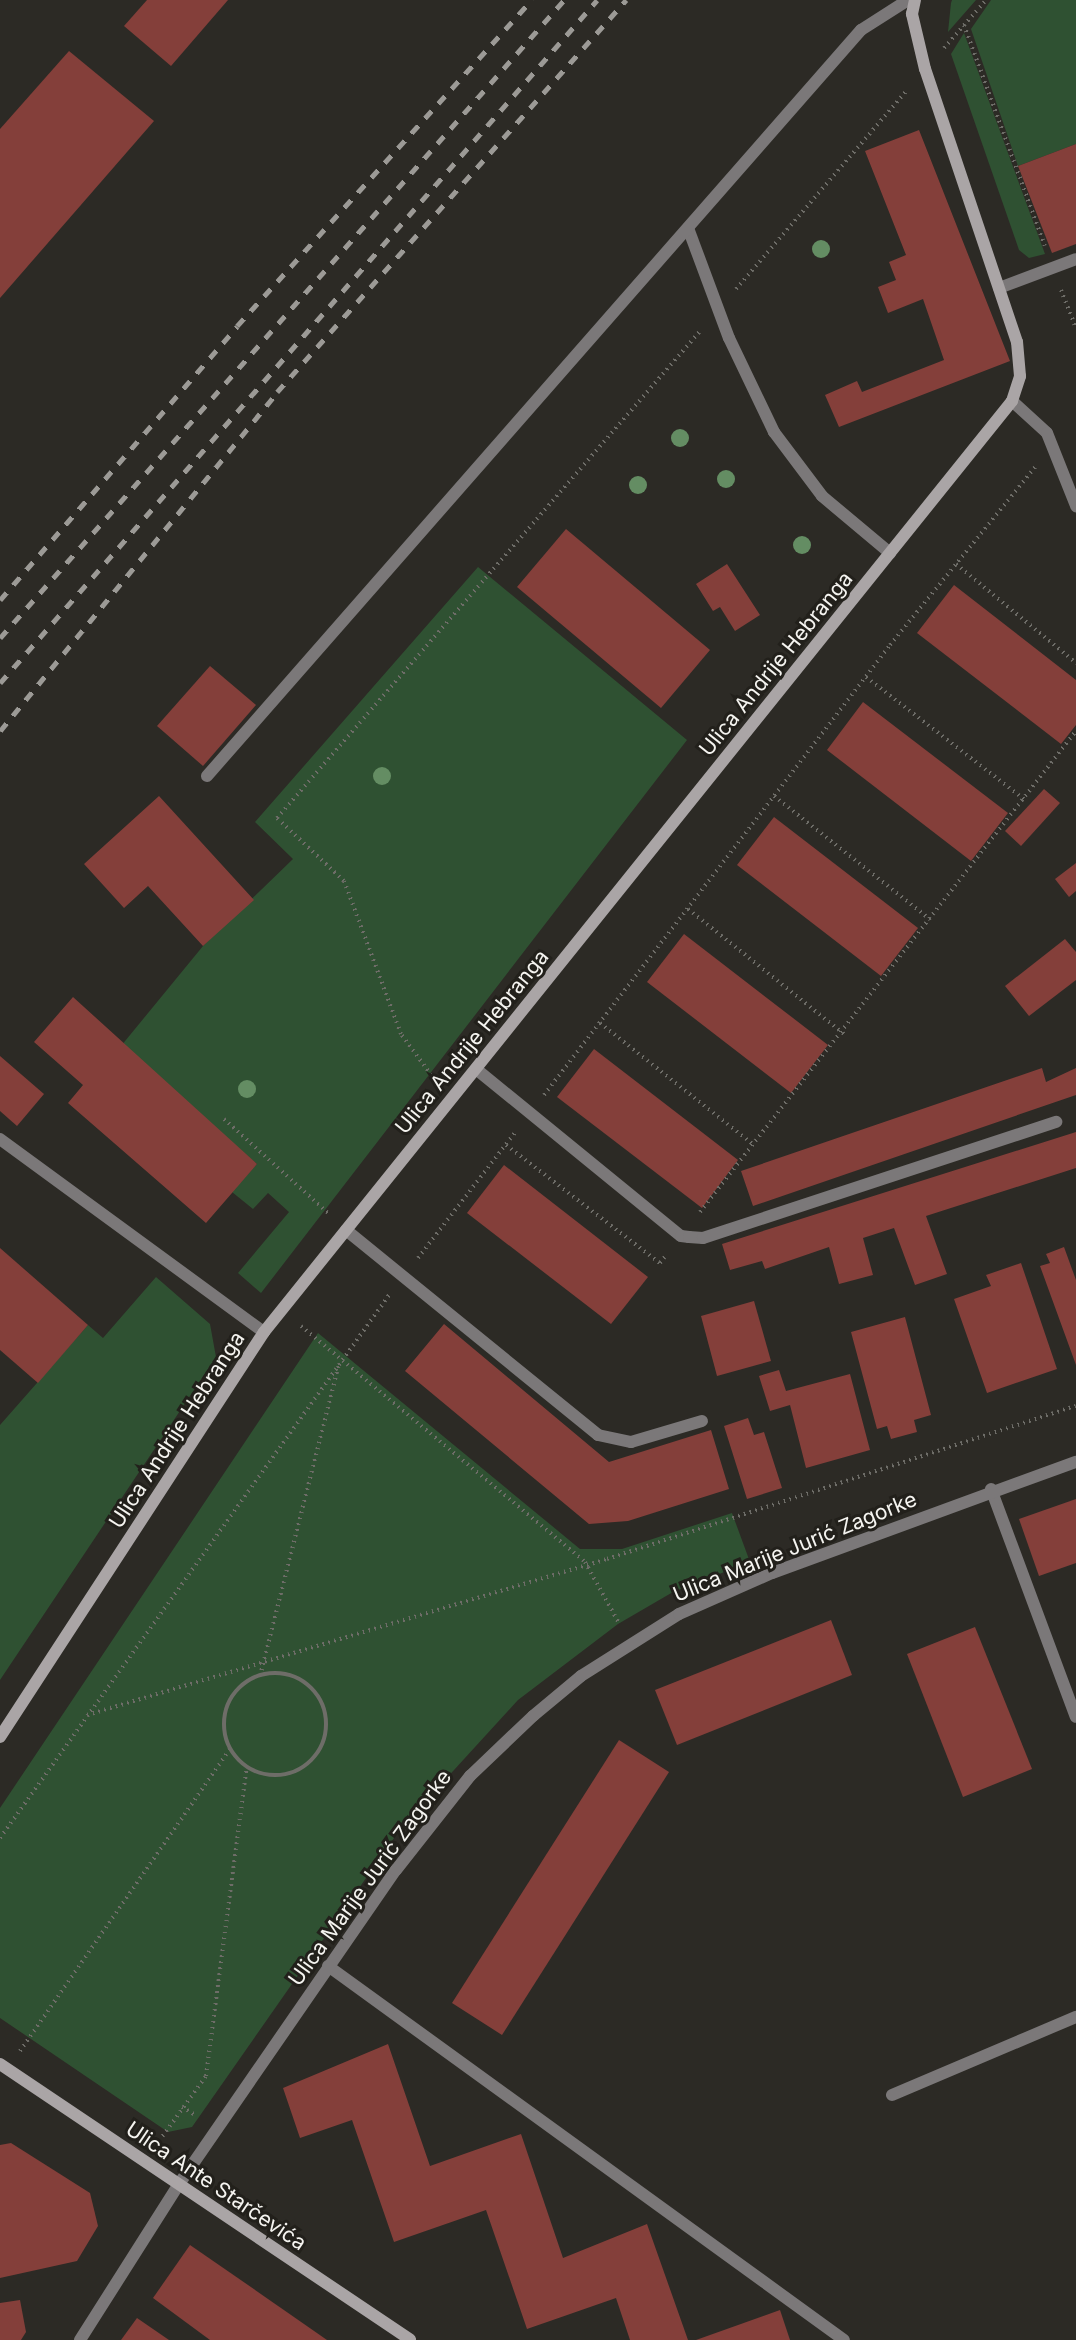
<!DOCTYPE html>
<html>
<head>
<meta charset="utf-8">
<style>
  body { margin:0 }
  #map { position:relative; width:1076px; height:2340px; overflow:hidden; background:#2c2a25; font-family:Inter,sans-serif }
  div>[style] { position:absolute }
  .green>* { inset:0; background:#2f5132 }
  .building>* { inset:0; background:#843f3a }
  .path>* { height:4px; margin-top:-2px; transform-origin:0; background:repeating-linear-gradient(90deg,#6e6d68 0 1.5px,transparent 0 6px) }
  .path>.ring { margin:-2px; padding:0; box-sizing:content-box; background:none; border:4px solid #6e6d68; border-radius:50% }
  .lane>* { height:12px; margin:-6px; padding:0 6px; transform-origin:6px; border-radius:6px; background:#7b7879 }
  .street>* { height:12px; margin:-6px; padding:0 6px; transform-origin:6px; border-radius:6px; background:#7b7879 }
  .secondary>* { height:12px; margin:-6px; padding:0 6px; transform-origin:6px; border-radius:6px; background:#aaa5a6 }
  .rail>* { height:4.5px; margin-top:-2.25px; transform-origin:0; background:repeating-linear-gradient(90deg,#9c9a96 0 10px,transparent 0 20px) }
  .trees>* { width:18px; height:18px; margin:-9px; border-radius:50%; background:#648d63 }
  span { translate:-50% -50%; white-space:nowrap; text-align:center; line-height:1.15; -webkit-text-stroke:6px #22201b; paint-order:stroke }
  .street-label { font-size:21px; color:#f5f4f0 }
</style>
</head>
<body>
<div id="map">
  <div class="green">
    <i style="clip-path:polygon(952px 0,976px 0,948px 32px,951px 3px)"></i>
    <i style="clip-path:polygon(991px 0,1076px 0,1076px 144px,1018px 166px,971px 29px)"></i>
    <i style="clip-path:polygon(964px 33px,1045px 254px,1029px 258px,1019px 250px,951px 54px)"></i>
    <i style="clip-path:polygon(478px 567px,687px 740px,261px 1293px,238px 1273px,289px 1212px,268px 1193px,253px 1209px,232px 1192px,257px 1164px,121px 1046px,203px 946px,293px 859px,255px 822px)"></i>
    <i style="clip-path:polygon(156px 1277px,210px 1324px,216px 1357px,0 1680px,0 1425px,88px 1325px,103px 1338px)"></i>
    <i style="clip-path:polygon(318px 1333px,580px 1549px,622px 1549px,732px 1513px,750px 1562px,673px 1592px,618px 1624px,518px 1700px,401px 1828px,192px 2127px,168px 2132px,0 2018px,0 1808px)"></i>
  </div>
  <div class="building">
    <i style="clip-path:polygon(147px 0,228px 0,171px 66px,124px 26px)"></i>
    <i style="clip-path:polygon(69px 51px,154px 121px,0 298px,0 129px)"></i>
    <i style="clip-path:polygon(919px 130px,1010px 361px,839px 427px,825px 395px,857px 381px,862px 392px,944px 360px,923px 299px,888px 313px,878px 287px,896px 280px,889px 262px,906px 255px,865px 151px)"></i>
    <i style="clip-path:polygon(1076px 144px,1076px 244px,1052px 253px,1018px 166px)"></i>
    <i style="clip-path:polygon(566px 529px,710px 650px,661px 708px,517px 587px)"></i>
    <i style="clip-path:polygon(727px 564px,760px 615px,735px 631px,720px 607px,713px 611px,696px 584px)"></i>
    <i style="clip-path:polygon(954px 585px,1076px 680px,1076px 725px,1061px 744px,917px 633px)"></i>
    <i style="clip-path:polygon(210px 666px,256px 705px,203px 766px,157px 726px)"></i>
    <i style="clip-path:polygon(863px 702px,1008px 813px,971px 861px,827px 750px)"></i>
    <i style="clip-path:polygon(1044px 789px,1060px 803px,1021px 846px,1005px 831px)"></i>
    <i style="clip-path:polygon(159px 796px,254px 900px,203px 946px,148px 886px,124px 908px,84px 864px)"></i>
    <i style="clip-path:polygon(774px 817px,918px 928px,881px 976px,737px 865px)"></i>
    <i style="clip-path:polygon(1076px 863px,1076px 891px,1069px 897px,1055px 879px)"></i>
    <i style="clip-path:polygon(684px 934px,828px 1045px,791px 1093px,647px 982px)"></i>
    <i style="clip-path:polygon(1065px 939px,1076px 952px,1076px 980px,1029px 1016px,1005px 986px)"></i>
    <i style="clip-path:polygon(73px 997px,257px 1164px,206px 1223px,68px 1103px,83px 1085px,34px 1042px)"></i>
    <i style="clip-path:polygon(594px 1049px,738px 1160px,702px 1208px,557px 1097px)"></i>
    <i style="clip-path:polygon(0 1056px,44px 1094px,17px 1126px,0 1111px)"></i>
    <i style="clip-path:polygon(1042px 1068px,1046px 1082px,1076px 1068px,1076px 1095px,753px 1206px,741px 1171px)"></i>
    <i style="clip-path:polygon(1076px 1132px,1076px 1168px,926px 1216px,947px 1274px,915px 1285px,894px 1228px,863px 1238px,873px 1275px,839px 1284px,829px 1247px,765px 1269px,762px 1261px,730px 1270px,722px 1244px)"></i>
    <i style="clip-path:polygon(504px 1165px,648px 1277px,611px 1324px,467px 1213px)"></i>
    <i style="clip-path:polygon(1064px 1247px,1076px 1280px,1076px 1365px,1040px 1266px,1050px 1263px,1046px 1254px)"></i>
    <i style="clip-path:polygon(0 1248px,88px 1325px,38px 1383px,0 1350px)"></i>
    <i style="clip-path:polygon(1021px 1263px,1057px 1369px,987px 1393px,954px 1299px,991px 1286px,986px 1275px)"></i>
    <i style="clip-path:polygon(754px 1301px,771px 1361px,717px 1376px,701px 1316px)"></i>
    <i style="clip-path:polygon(905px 1317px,931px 1415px,914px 1420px,917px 1432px,891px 1439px,887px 1426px,877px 1429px,851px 1332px)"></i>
    <i style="clip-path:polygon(444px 1324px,609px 1462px,711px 1430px,729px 1489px,628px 1521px,589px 1524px,405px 1371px)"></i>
    <i style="clip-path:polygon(779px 1370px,786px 1391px,850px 1374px,870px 1450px,806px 1468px,790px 1405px,770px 1411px,759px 1376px)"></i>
    <i style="clip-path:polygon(748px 1418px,754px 1435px,764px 1432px,782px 1488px,747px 1499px,724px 1426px)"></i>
    <i style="clip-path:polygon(1076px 1499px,1076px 1563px,1039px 1576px,1019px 1519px)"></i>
    <i style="clip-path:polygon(831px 1620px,852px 1675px,677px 1745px,655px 1690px)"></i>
    <i style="clip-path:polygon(975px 1627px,1032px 1769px,963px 1797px,907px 1654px)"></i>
    <i style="clip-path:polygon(619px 1740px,669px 1772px,502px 2035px,452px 2003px)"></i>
    <i style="clip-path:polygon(388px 2044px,430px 2166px,521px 2134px,563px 2258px,647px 2224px,688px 2340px,630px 2340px,616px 2298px,527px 2329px,486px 2210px,394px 2242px,352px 2120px,300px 2138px,283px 2088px)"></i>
    <i style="clip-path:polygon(11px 2143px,90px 2193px,98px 2226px,77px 2261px,0 2278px,0 2145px)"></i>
    <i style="clip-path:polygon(190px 2245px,248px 2285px,327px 2340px,210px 2340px,153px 2298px)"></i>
    <i style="clip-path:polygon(20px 2300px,26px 2332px,21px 2340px,0 2340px,0 2303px)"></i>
    <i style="clip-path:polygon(780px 2310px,790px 2340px,696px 2340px)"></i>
    <i style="clip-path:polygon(137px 2318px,169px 2340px,121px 2340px)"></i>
  </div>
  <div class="path">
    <i style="left:964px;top:25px;width:235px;rotate:69.9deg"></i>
    <i style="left:944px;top:48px;width:64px;rotate:-48.8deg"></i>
    <i style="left:736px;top:289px;width:262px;rotate:-49.3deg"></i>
    <i style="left:1061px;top:290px;width:41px;rotate:68.5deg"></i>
    <i style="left:956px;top:564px;width:156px;rotate:39.5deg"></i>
    <i style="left:866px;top:677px;width:200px;rotate:37.7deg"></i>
    <i style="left:774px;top:796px;width:199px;rotate:38.3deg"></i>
    <i style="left:688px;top:909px;width:200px;rotate:38.7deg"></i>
    <i style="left:600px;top:1023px;width:196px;rotate:38.4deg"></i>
    <i style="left:435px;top:1080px;width:57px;rotate:-126.5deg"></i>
    <i style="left:401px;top:1034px;width:163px;rotate:-110.4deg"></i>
    <i style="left:344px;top:881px;width:92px;rotate:-136.8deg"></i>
    <i style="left:277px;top:818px;width:645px;rotate:-49.02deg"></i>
    <i style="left:544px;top:1095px;width:568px;rotate:-52.44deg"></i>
    <i style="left:890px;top:645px;width:230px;rotate:-50.8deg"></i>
    <i style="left:224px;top:1119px;width:140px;rotate:42.1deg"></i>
    <i style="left:506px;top:1145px;width:194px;rotate:37.5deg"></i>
    <i style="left:660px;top:1263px;width:11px;rotate:-52deg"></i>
    <i style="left:700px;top:1212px;width:611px;rotate:-51.99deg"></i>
    <i style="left:418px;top:1258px;width:160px;rotate:-52.3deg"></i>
    <i style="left:301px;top:1326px;width:369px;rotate:39.7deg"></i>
    <i style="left:585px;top:1562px;width:70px;rotate:60.9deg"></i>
    <i class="ring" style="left:224px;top:1673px;width:98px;height:98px"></i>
    <i style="left:260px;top:1676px;width:323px;rotate:-75.8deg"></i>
    <i style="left:87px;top:1715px;width:543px;rotate:-16.7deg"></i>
    <i style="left:607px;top:1559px;width:493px;rotate:-18.1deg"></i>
    <i style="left:0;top:1838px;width:668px;rotate:-54.38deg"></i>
    <i style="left:20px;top:2051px;width:370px;rotate:-55.2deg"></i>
    <i style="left:182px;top:2107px;width:17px;rotate:31deg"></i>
    <i style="left:159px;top:2141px;width:80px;rotate:-54.1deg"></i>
    <i style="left:206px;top:2076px;width:313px;rotate:-82.5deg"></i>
  </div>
  <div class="lane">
    <i style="left:688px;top:228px;width:117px;rotate:69.6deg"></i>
    <i style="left:729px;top:338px;width:104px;rotate:64.4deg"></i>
    <i style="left:774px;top:432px;width:80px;rotate:53.1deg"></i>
    <i style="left:822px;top:496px;width:89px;rotate:40deg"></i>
    <i style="left:999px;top:288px;width:82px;rotate:-20.6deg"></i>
    <i style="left:207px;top:776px;width:992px;rotate:-48.76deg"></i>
    <i style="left:861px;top:30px;width:56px;rotate:-32.6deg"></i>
    <i style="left:476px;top:1069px;width:264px;rotate:39.2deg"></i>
    <i style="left:681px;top:1236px;width:8px;rotate:7deg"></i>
    <i style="left:689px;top:1237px;width:14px;rotate:4deg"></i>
    <i style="left:703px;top:1238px;width:372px;rotate:-18.2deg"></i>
    <i style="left:0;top:1139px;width:327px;rotate:36.2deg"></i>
    <i style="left:328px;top:1966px;width:637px;rotate:35.93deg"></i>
    <i style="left:892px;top:2095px;width:200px;rotate:-23deg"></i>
  </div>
  <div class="street">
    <i style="left:1012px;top:401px;width:47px;rotate:42.4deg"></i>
    <i style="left:1047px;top:433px;width:79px;rotate:68.3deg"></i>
    <i style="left:346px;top:1230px;width:325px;rotate:39.1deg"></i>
    <i style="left:598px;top:1435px;width:34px;rotate:12deg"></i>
    <i style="left:631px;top:1442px;width:74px;rotate:-16.5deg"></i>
    <i style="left:991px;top:1489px;width:243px;rotate:69.6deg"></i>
    <i style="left:80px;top:2340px;width:185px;rotate:-57.6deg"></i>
    <i style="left:179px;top:2184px;width:382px;rotate:-55.4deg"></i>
    <i style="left:396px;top:1870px;width:120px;rotate:-51.8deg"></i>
    <i style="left:470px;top:1776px;width:87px;rotate:-43.6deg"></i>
    <i style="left:533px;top:1716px;width:62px;rotate:-39.8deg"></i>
    <i style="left:581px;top:1676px;width:116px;rotate:-32.3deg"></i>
    <i style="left:679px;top:1614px;width:102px;rotate:-23.8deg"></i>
    <i style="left:772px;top:1573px;width:324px;rotate:-20.1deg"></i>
  </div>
  <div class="secondary">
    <i style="left:0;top:1737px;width:483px;rotate:-56.9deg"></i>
    <i style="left:264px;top:1332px;width:1194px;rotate:-51.22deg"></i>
    <i style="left:1012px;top:401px;width:26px;rotate:-72deg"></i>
    <i style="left:1020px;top:376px;width:34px;rotate:-95deg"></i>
    <i style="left:1017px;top:342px;width:288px;rotate:-108.6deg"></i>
    <i style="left:925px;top:69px;width:57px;rotate:-103.3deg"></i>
    <i style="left:912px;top:14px;width:14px;rotate:-78deg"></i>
    <i style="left:0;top:2064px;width:494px;rotate:33.9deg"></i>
  </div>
  <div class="rail">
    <i style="left:0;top:600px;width:362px;rotate:-49.1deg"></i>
    <i style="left:237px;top:326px;width:440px;rotate:-47.9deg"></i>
    <i style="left:0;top:638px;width:852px;rotate:-48.52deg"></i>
    <i style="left:0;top:683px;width:907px;rotate:-48.84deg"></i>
    <i style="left:0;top:731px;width:438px;rotate:-50.7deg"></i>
    <i style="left:277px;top:392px;width:525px;rotate:-48.32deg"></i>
  </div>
  <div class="trees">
    <i style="left:821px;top:249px"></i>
    <i style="left:680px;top:438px"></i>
    <i style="left:726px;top:479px"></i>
    <i style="left:638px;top:485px"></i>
    <i style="left:802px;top:545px"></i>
    <i style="left:382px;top:776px"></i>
    <i style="left:247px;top:1089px"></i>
  </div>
  <div class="street-label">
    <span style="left:776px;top:664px;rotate:-51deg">Ulica Andrije Hebranga</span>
    <span style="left:472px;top:1042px;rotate:-51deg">Ulica Andrije Hebranga</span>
    <span style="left:177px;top:1430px;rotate:-57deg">Ulica Andrije Hebranga</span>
    <span style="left:795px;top:1547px;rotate:-22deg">Ulica Marije Jurić Zagorke</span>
    <span style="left:370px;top:1878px;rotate:-54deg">Ulica Marije Jurić Zagorke</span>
    <span style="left:216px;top:2186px;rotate:34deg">Ulica Ante Starčevića</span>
  </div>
</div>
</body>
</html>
